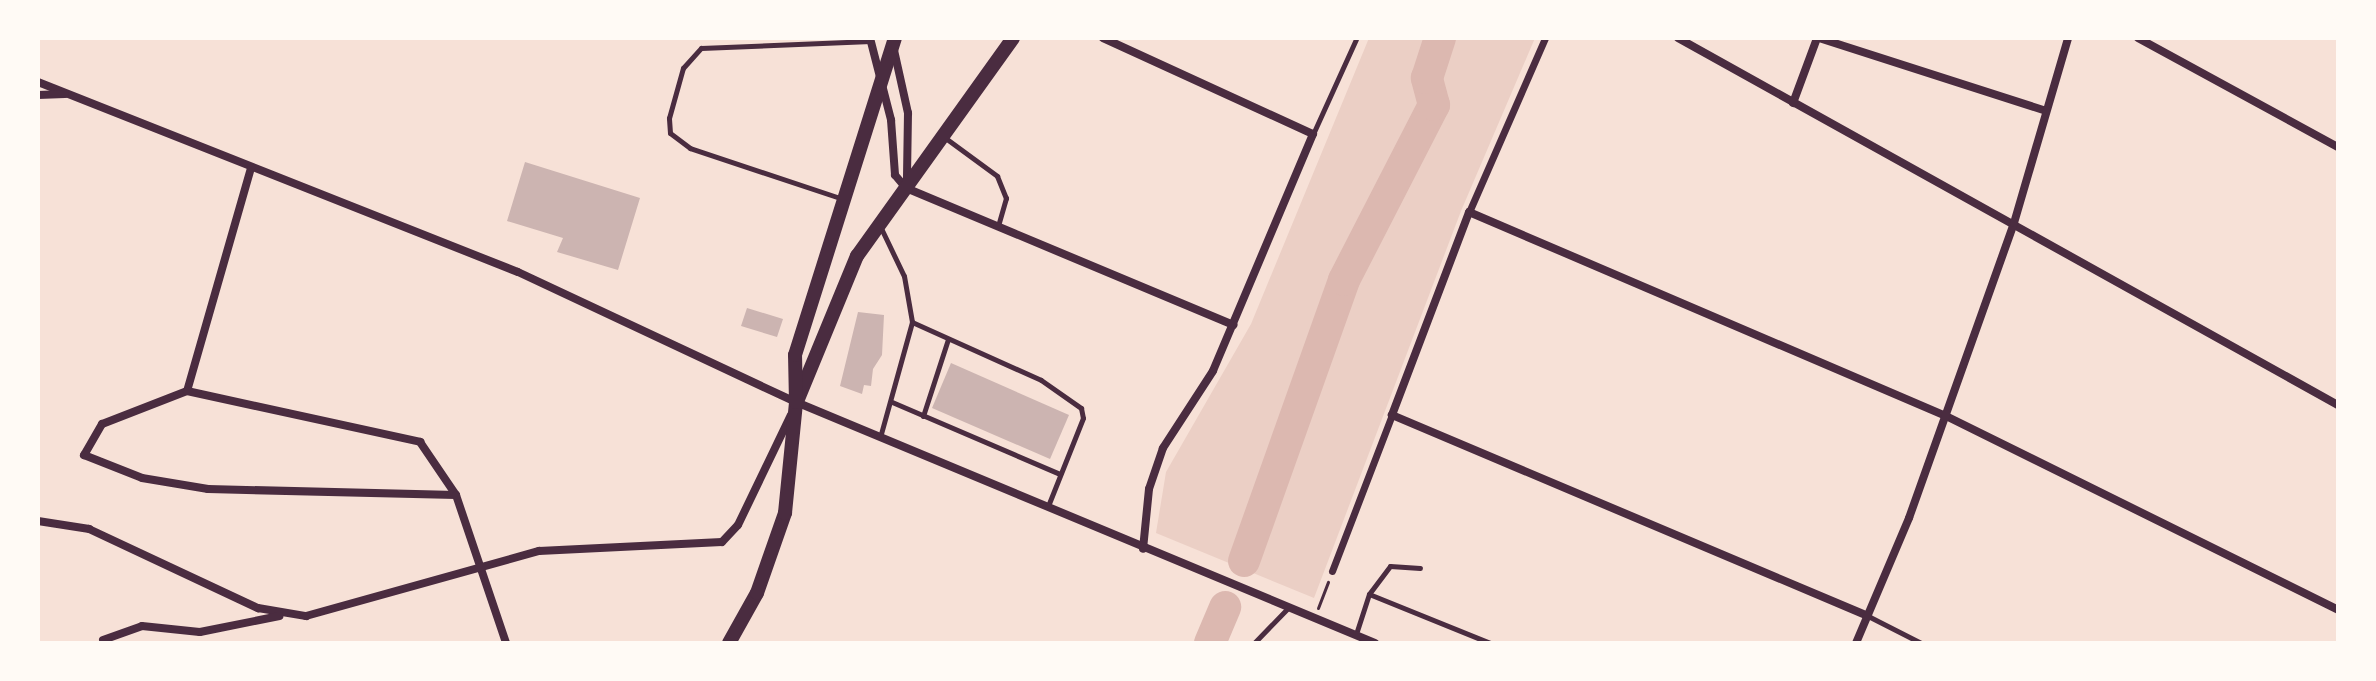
<!DOCTYPE html>
<html>
<head>
<meta charset="utf-8">
<style>
  body { margin:0 }
  #map { position:relative; width:2376px; height:681px; overflow:hidden; background:#f7e1d7; font-family:Roboto,sans-serif }
  div>[style] { position:absolute }
  .green>* { inset:0; background:#ebcfc5 }
  .river>* { height:32px; margin:-16px; padding:0 16px; transform-origin:16px; border-radius:16px; background:#dcb8b0 }
  .building>* { inset:0; background:#ccb4b1 }
  .path>* { height:3px; margin:-1.5px; padding:0 1.5px; transform-origin:1.5px; border-radius:1.5px; background:#4a2c40 }
  .service>* { height:5px; margin:-2.5px; padding:0 2.5px; transform-origin:2.5px; border-radius:2.5px; background:#4a2c40 }
  .pedestrian>* { height:7px; margin:-3.5px; padding:0 3.5px; transform-origin:3.5px; border-radius:3.5px; background:#4a2c40 }
  .minor>* { height:8px; margin:-4px; padding:0 4px; transform-origin:4px; border-radius:4px; background:#4a2c40 }
  .secondary>* { height:14px; margin:-7px; padding:0 7px; transform-origin:7px; border-radius:7px; background:#4a2c40 }
  span { translate:-50% -50%; white-space:nowrap; text-align:center; line-height:1.15; -webkit-text-stroke:8px #fffaf5; paint-order:stroke }
  .frame { position:absolute; inset:0; border:40px solid #fffaf5; pointer-events:none }
</style>
</head>
<body>
<div id="map">
  <div class="green">
    <i style="clip-path:polygon(1369px 38px,1535px 38px,1461px 211px,1314px 598px,1156px 533px,1166px 472px,1251px 324px)"></i>
  </div>
  <div class="river">
    <i style="left:1244px;top:561px;width:298px;rotate:-70.4deg"></i>
    <i style="left:1344px;top:280px;width:197px;rotate:-62.8deg"></i>
    <i style="left:1434px;top:105px;width:28px;rotate:-105deg"></i>
    <i style="left:1427px;top:78px;width:42px;rotate:-72deg"></i>
    <i style="left:1210px;top:643px;width:39px;rotate:-67deg"></i>
  </div>
  <div class="building">
    <i style="clip-path:polygon(525px 162px,640px 198px,618px 270px,557px 252px,563px 238px,507px 221px)"></i>
    <i style="clip-path:polygon(747px 308px,783px 319px,777px 337px,741px 326px)"></i>
    <i style="clip-path:polygon(858px 312px,884px 315px,882px 355px,873px 369px,871px 386px,864px 385px,862px 394px,840px 386px)"></i>
    <i style="clip-path:polygon(951px 363px,1069px 415px,1050px 459px,932px 408px)"></i>
  </div>
  <div class="path">
    <i style="left:1318px;top:608px;width:28px;rotate:-69deg"></i>
  </div>
  <div class="service">
    <i style="left:1313px;top:134px;width:104px;rotate:-65.6deg"></i>
    <i style="left:944px;top:137px;width:66px;rotate:36.3deg"></i>
    <i style="left:997px;top:176px;width:24px;rotate:68deg"></i>
    <i style="left:1006px;top:198px;width:29px;rotate:106deg"></i>
    <i style="left:840px;top:198px;width:158px;rotate:-161.6deg"></i>
    <i style="left:690px;top:148px;width:25px;rotate:-143deg"></i>
    <i style="left:670px;top:133px;width:15px;rotate:-94deg"></i>
    <i style="left:669px;top:118px;width:52px;rotate:-74.4deg"></i>
    <i style="left:683px;top:68px;width:27px;rotate:-48deg"></i>
    <i style="left:701px;top:48px;width:170px;rotate:-2.4deg"></i>
    <i style="left:880px;top:226px;width:55px;rotate:64.4deg"></i>
    <i style="left:904px;top:276px;width:47px;rotate:80.1deg"></i>
    <i style="left:912px;top:322px;width:119px;rotate:105.5deg"></i>
    <i style="left:912px;top:322px;width:141px;rotate:24.2deg"></i>
    <i style="left:1041px;top:380px;width:49px;rotate:35deg"></i>
    <i style="left:1081px;top:408px;width:10px;rotate:79deg"></i>
    <i style="left:1083px;top:418px;width:95px;rotate:111.7deg"></i>
    <i style="left:892px;top:402px;width:183px;rotate:23.2deg"></i>
    <i style="left:923px;top:416px;width:81px;rotate:-72deg"></i>
    <i style="left:1369px;top:594px;width:131px;rotate:22deg"></i>
    <i style="left:1868px;top:616px;width:59px;rotate:27deg"></i>
    <i style="left:1356px;top:634px;width:42px;rotate:-72deg"></i>
    <i style="left:1369px;top:594px;width:35px;rotate:-53deg"></i>
    <i style="left:1390px;top:566px;width:30px;rotate:4deg"></i>
    <i style="left:1254px;top:643px;width:47px;rotate:-45.9deg"></i>
  </div>
  <div class="pedestrian">
    <i style="left:1469px;top:212px;width:190px;rotate:-66.4deg"></i>
    <i style="left:1332px;top:571px;width:167px;rotate:-69deg"></i>
  </div>
  <div class="minor">
    <i style="left:870px;top:38px;width:85px;rotate:75.6deg"></i>
    <i style="left:891px;top:120px;width:55px;rotate:85.8deg"></i>
    <i style="left:895px;top:175px;width:17px;rotate:50deg"></i>
    <i style="left:906px;top:188px;width:355px;rotate:22.7deg"></i>
    <i style="left:1103px;top:38px;width:231px;rotate:24.6deg"></i>
    <i style="left:1313px;top:134px;width:257px;rotate:112.9deg"></i>
    <i style="left:1213px;top:371px;width:92px;rotate:123deg"></i>
    <i style="left:1163px;top:448px;width:43px;rotate:108.9deg"></i>
    <i style="left:1149px;top:489px;width:60px;rotate:95.7deg"></i>
    <i style="left:1678px;top:38px;width:755px;rotate:29.08deg"></i>
    <i style="left:1819px;top:38px;width:238px;rotate:17.8deg"></i>
    <i style="left:2138px;top:38px;width:228px;rotate:28.6deg"></i>
    <i style="left:894px;top:50px;width:65px;rotate:77.5deg"></i>
    <i style="left:908px;top:113px;width:66px;rotate:90.9deg"></i>
    <i style="left:38px;top:82px;width:516px;rotate:21.6deg"></i>
    <i style="left:518px;top:272px;width:307px;rotate:25.1deg"></i>
    <i style="left:796px;top:402px;width:627px;rotate:22.6deg"></i>
    <i style="left:38px;top:95px;width:27px;rotate:-2deg"></i>
    <i style="left:1793px;top:103px;width:69px;rotate:-69.7deg"></i>
    <i style="left:251px;top:168px;width:232px;rotate:106deg"></i>
    <i style="left:187px;top:391px;width:91px;rotate:158.8deg"></i>
    <i style="left:102px;top:424px;width:36px;rotate:120deg"></i>
    <i style="left:84px;top:455px;width:62px;rotate:21.6deg"></i>
    <i style="left:142px;top:478px;width:67px;rotate:9.5deg"></i>
    <i style="left:208px;top:489px;width:248px;rotate:1.4deg"></i>
    <i style="left:187px;top:391px;width:239px;rotate:12.3deg"></i>
    <i style="left:420px;top:442px;width:64px;rotate:55.8deg"></i>
    <i style="left:456px;top:495px;width:156px;rotate:71.3deg"></i>
    <i style="left:38px;top:521px;width:52px;rotate:8.9deg"></i>
    <i style="left:89px;top:529px;width:187px;rotate:25.1deg"></i>
    <i style="left:258px;top:608px;width:49px;rotate:9.5deg"></i>
    <i style="left:306px;top:616px;width:242px;rotate:-15.6deg"></i>
    <i style="left:539px;top:551px;width:183px;rotate:-2.8deg"></i>
    <i style="left:722px;top:542px;width:23px;rotate:-47deg"></i>
    <i style="left:738px;top:525px;width:122px;rotate:-64.3deg"></i>
    <i style="left:1868px;top:616px;width:517px;rotate:-157.11deg"></i>
    <i style="left:1392px;top:415px;width:217px;rotate:-69.2deg"></i>
    <i style="left:1469px;top:212px;width:519px;rotate:23.16deg"></i>
    <i style="left:1946px;top:416px;width:437px;rotate:26.3deg"></i>
    <i style="left:103px;top:640px;width:41px;rotate:-19.7deg"></i>
    <i style="left:142px;top:626px;width:58px;rotate:5.9deg"></i>
    <i style="left:200px;top:632px;width:81px;rotate:-11.4deg"></i>
    <i style="left:1856px;top:643px;width:136px;rotate:-67deg"></i>
    <i style="left:1909px;top:518px;width:313px;rotate:-70.4deg"></i>
    <i style="left:2014px;top:223px;width:193px;rotate:-73.7deg"></i>
  </div>
  <div class="secondary">
    <i style="left:798px;top:399px;width:155px;rotate:-67.6deg"></i>
    <i style="left:857px;top:256px;width:268px;rotate:-54.4deg"></i>
    <i style="left:729px;top:643px;width:57px;rotate:-60.8deg"></i>
    <i style="left:757px;top:593px;width:85px;rotate:-70.7deg"></i>
    <i style="left:785px;top:513px;width:112px;rotate:-84.3deg"></i>
    <i style="left:796px;top:402px;width:47px;rotate:-91.2deg"></i>
    <i style="left:795px;top:355px;width:332px;rotate:-72.5deg"></i>
  </div>
  <div class="frame"></div>
</div>
</body>
</html>
